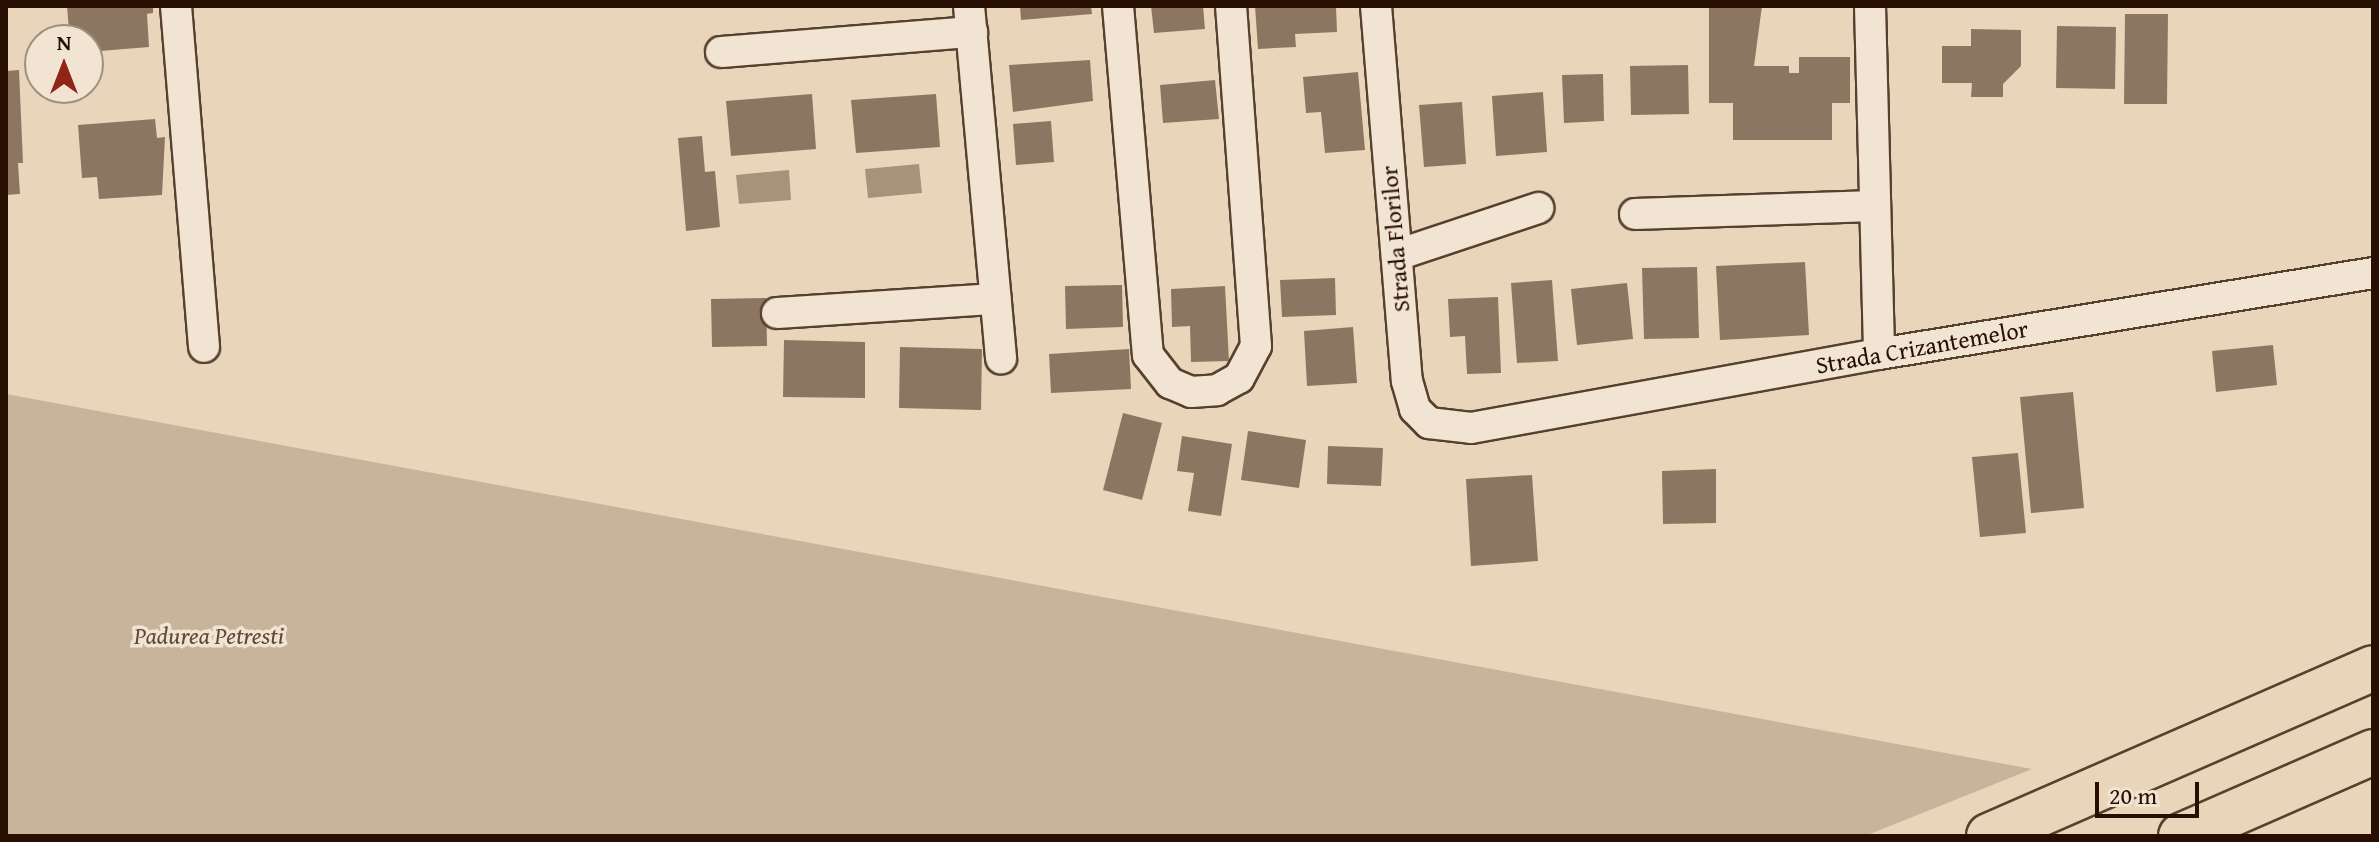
<!DOCTYPE html>
<html>
<head>
<meta charset="utf-8">
<style>
  body { margin:0 }
  #map { position:relative; width:2379px; height:842px; overflow:hidden; background:#e9d6ba; font-family:"Gentium Book Plus",serif }
  div>[style] { position:absolute }
  .green>* { inset:0; background:#c8b49b }
  .water>* { inset:0; background:#a7927b }
  .building>* { inset:0; background:#8c7661 }
  .roads { filter:drop-shadow(2px 0 #58402f) drop-shadow(-2px 0 #58402f) drop-shadow(0 2px #58402f) drop-shadow(0 -2px #58402f) }
  .minor>* { height:30px; margin:-15px; padding:0 15px; transform-origin:15px; border-radius:15px; background:#f1e4d2 }
  .motorway>* { height:44px; margin:-22px; padding:0 22px; transform-origin:22px; border-radius:22px; background:#e9d6ba }
  span { translate:-50% -50%; white-space:nowrap; text-align:center; line-height:1.15; -webkit-text-stroke:7px #f1e4d2; paint-order:stroke }
  .street-label { font-size:24px; color:#280e01 }
  .park-label { font-size:24px; color:#604837; font-style:italic }
  .frame { position:absolute; inset:0; border:8px solid #280e01; pointer-events:none }
  .north { position:absolute; left:24px; top:24px; width:80px; height:80px; box-sizing:border-box; background:#f1e4d2; border:2px solid #a18e7e; border-radius:50%; rotate:0deg; font-size:22px; font-weight:700; line-height:32px; text-align:center; color:#280e01 }
  .north::after { content:''; display:block; margin:auto; width:28px; height:36px; background:#8f2418; clip-path:polygon(50% 0,100% 100%,50% 72%,0 100%) }
  .scale { position:absolute; left:2095px; top:782px; width:104px; height:36px; box-sizing:border-box; border:4px solid #280e01; border-top:0; padding-left:10px; font-size:24px; line-height:28px; white-space:nowrap; color:#280e01; -webkit-text-stroke:6px #f1e4d2; paint-order:stroke }
</style>
</head>
<body>
<div id="map">
  <div class="green">
    <i style="clip-path:polygon(6px 394px,2032px 769px,1865px 836px,6px 836px)"></i>
  </div>
  <div class="water">
    <i style="clip-path:polygon(919px 164px,922px 193px,868px 198px,865px 169px)"></i>
    <i style="clip-path:polygon(789px 170px,791px 200px,739px 204px,736px 175px)"></i>
  </div>
  <div class="building">
    <i style="clip-path:polygon(67px 6px,153px 6px,153px 13px,147px 14px,149px 47px,88px 52px,84px 30px,69px 31px)"></i>
    <i style="clip-path:polygon(1020px 6px,1091px 6px,1092px 14px,1021px 20px)"></i>
    <i style="clip-path:polygon(1151px 6px,1203px 6px,1205px 29px,1154px 33px)"></i>
    <i style="clip-path:polygon(1255px 6px,1336px 6px,1337px 32px,1295px 34px,1296px 47px,1258px 49px)"></i>
    <i style="clip-path:polygon(1709px 6px,1762px 6px,1754px 66px,1789px 66px,1789px 73px,1799px 73px,1799px 57px,1850px 57px,1850px 103px,1832px 103px,1832px 140px,1733px 140px,1733px 103px,1709px 103px)"></i>
    <i style="clip-path:polygon(2125px 14px,2168px 14px,2167px 104px,2124px 104px)"></i>
    <i style="clip-path:polygon(2057px 26px,2116px 27px,2115px 89px,2056px 88px)"></i>
    <i style="clip-path:polygon(1971px 29px,2021px 30px,2021px 66px,2003px 84px,2003px 97px,1971px 97px,1972px 83px,1942px 83px,1942px 46px,1971px 46px)"></i>
    <i style="clip-path:polygon(1090px 60px,1093px 101px,1013px 112px,1009px 65px)"></i>
    <i style="clip-path:polygon(1688px 65px,1689px 114px,1631px 115px,1630px 66px)"></i>
    <i style="clip-path:polygon(19px 70px,23px 163px,18px 163px,20px 194px,6px 195px,6px 71px)"></i>
    <i style="clip-path:polygon(1358px 72px,1365px 150px,1325px 153px,1321px 112px,1306px 113px,1303px 77px)"></i>
    <i style="clip-path:polygon(1603px 74px,1604px 121px,1564px 123px,1562px 75px)"></i>
    <i style="clip-path:polygon(1215px 80px,1219px 119px,1163px 123px,1160px 85px)"></i>
    <i style="clip-path:polygon(1543px 92px,1547px 152px,1496px 156px,1492px 96px)"></i>
    <i style="clip-path:polygon(812px 94px,816px 149px,731px 156px,726px 101px)"></i>
    <i style="clip-path:polygon(936px 94px,940px 147px,856px 153px,851px 100px)"></i>
    <i style="clip-path:polygon(1462px 102px,1466px 164px,1424px 167px,1419px 105px)"></i>
    <i style="clip-path:polygon(155px 119px,157px 138px,165px 137px,162px 195px,99px 199px,97px 177px,82px 178px,78px 125px)"></i>
    <i style="clip-path:polygon(1051px 121px,1054px 162px,1016px 165px,1013px 124px)"></i>
    <i style="clip-path:polygon(702px 136px,705px 172px,715px 171px,720px 227px,686px 231px,678px 138px)"></i>
    <i style="clip-path:polygon(1805px 262px,1809px 335px,1720px 340px,1716px 266px)"></i>
    <i style="clip-path:polygon(1697px 267px,1699px 338px,1644px 339px,1642px 268px)"></i>
    <i style="clip-path:polygon(1335px 278px,1336px 315px,1282px 317px,1280px 280px)"></i>
    <i style="clip-path:polygon(1552px 280px,1558px 361px,1517px 363px,1511px 283px)"></i>
    <i style="clip-path:polygon(1627px 283px,1633px 339px,1577px 345px,1571px 289px)"></i>
    <i style="clip-path:polygon(1122px 285px,1123px 327px,1066px 329px,1065px 286px)"></i>
    <i style="clip-path:polygon(1225px 286px,1229px 361px,1191px 362px,1190px 326px,1172px 327px,1171px 289px)"></i>
    <i style="clip-path:polygon(1498px 297px,1501px 373px,1467px 374px,1465px 336px,1450px 337px,1448px 299px)"></i>
    <i style="clip-path:polygon(766px 298px,767px 346px,712px 347px,711px 299px)"></i>
    <i style="clip-path:polygon(1353px 327px,1357px 383px,1307px 386px,1304px 331px)"></i>
    <i style="clip-path:polygon(784px 340px,865px 342px,865px 398px,783px 397px)"></i>
    <i style="clip-path:polygon(2273px 345px,2277px 385px,2216px 392px,2212px 351px)"></i>
    <i style="clip-path:polygon(900px 347px,982px 349px,981px 410px,899px 408px)"></i>
    <i style="clip-path:polygon(1129px 349px,1131px 389px,1051px 393px,1049px 354px)"></i>
    <i style="clip-path:polygon(2073px 392px,2084px 508px,2031px 513px,2020px 397px)"></i>
    <i style="clip-path:polygon(1123px 413px,1162px 423px,1142px 500px,1103px 490px)"></i>
    <i style="clip-path:polygon(1248px 431px,1306px 440px,1299px 488px,1241px 480px)"></i>
    <i style="clip-path:polygon(1182px 436px,1232px 444px,1221px 516px,1188px 511px,1194px 473px,1177px 471px)"></i>
    <i style="clip-path:polygon(1328px 446px,1383px 448px,1381px 486px,1327px 484px)"></i>
    <i style="clip-path:polygon(2018px 453px,2026px 533px,1980px 537px,1972px 457px)"></i>
    <i style="clip-path:polygon(1716px 469px,1716px 523px,1663px 524px,1662px 471px)"></i>
    <i style="clip-path:polygon(1532px 475px,1538px 561px,1471px 566px,1466px 479px)"></i>
  </div>
  <div class="roads">
    <div class="minor">
      <i style="left:176px;top:6px;width:342px;rotate:85.3deg"></i>
      <i style="left:969px;top:6px;width:354px;rotate:84.8deg"></i>
      <i style="left:1118px;top:6px;width:350px;rotate:85.1deg"></i>
      <i style="left:1148px;top:355px;width:36px;rotate:52deg"></i>
      <i style="left:1170px;top:383px;width:23px;rotate:23deg"></i>
      <i style="left:1191px;top:392px;width:26px;rotate:-4deg"></i>
      <i style="left:1217px;top:390px;width:25px;rotate:-29deg"></i>
      <i style="left:1239px;top:378px;width:36px;rotate:-62deg"></i>
      <i style="left:1256px;top:346px;width:341px;rotate:-94.2deg"></i>
      <i style="left:1376px;top:6px;width:376px;rotate:85.3deg"></i>
      <i style="left:1407px;top:381px;width:29px;rotate:74deg"></i>
      <i style="left:1415px;top:409px;width:20px;rotate:45deg"></i>
      <i style="left:1429px;top:423px;width:42px;rotate:6.8deg"></i>
      <i style="left:1471px;top:428px;width:415px;rotate:-10.3deg"></i>
      <i style="left:1879px;top:354px;width:501px;rotate:-9.31deg"></i>
      <i style="left:1870px;top:6px;width:348px;rotate:88.5deg"></i>
      <i style="left:721px;top:52px;width:252px;rotate:-4.6deg"></i>
      <i style="left:1635px;top:214px;width:239px;rotate:-1.9deg"></i>
      <i style="left:1397px;top:255px;width:149px;rotate:-18.4deg"></i>
      <i style="left:777px;top:313px;width:219px;rotate:-3.7deg"></i>
    </div>
    <div class="motorway">
      <i style="left:1989px;top:836px;width:419px;rotate:-23.6deg"></i>
      <i style="left:2181px;top:836px;width:210px;rotate:-23.6deg"></i>
    </div>
  </div>
  <div class="street-label">
    <span style="left:1395px;top:239px;rotate:-95deg">Strada Florilor</span>
    <span style="left:1922px;top:347px;rotate:-10deg">Strada Crizantemelor</span>
  </div>
  <div class="park-label">
    <span style="left:209px;top:636px">Padurea Petresti</span>
  </div>
  <div class="frame"></div>
  <div class="north">N</div>
  <div class="scale">20 m</div>
</div>
</body>
</html>
